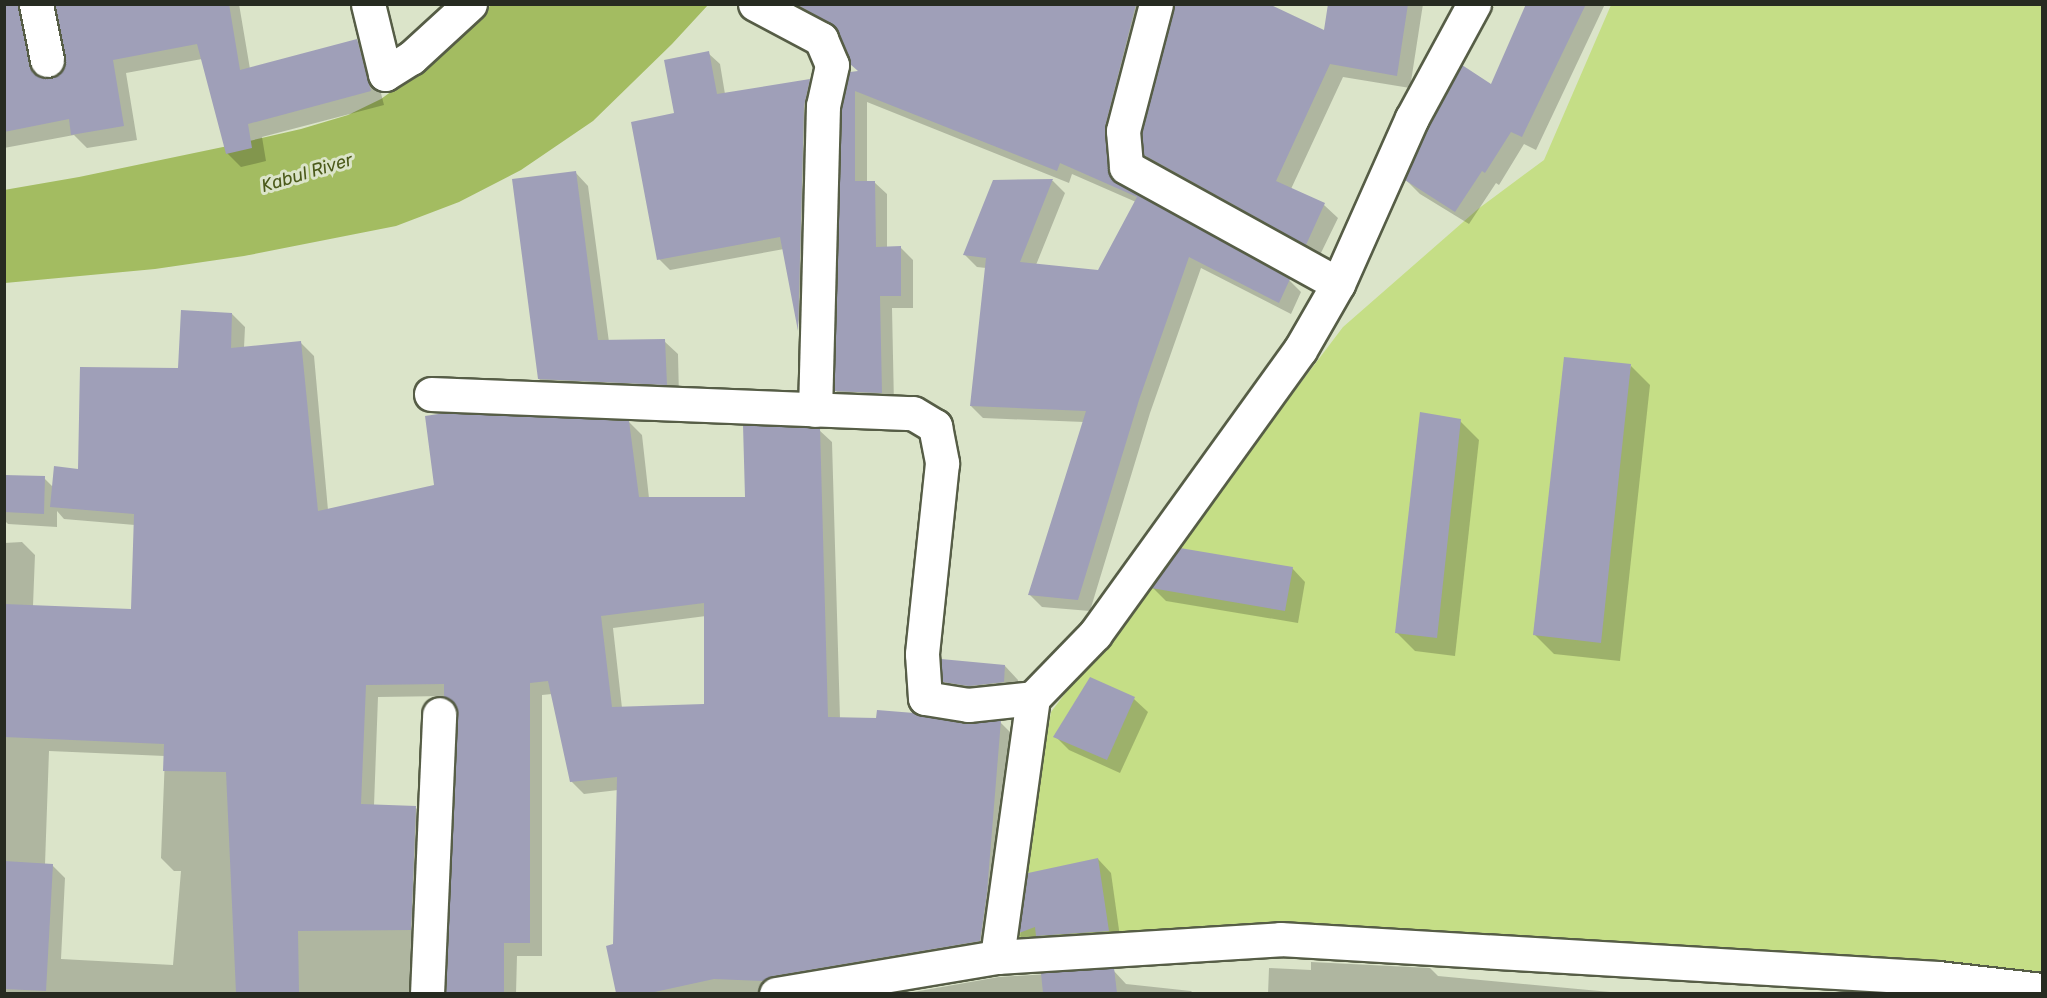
<!DOCTYPE html>
<html>
<head>
<meta charset="utf-8">
<style>
  body { margin:0 }
  #map { position:relative; width:2047px; height:998px; overflow:hidden; background:#dbe4c9; font-family:Rubik,sans-serif }
  div>[style] { position:absolute }
  .green>* { inset:0; background:#c5de86 }
  .water>* { inset:0; background:#a3bc61 }
  .shadow>* { inset:0; background:#0003 }
  .building>* { inset:0; background:#9f9fb8 }
  .roads { filter:drop-shadow(2px 0 #565d46) drop-shadow(-2px 0 #565d46) drop-shadow(0 2px #565d46) drop-shadow(0 -2px #565d46) }
  .street>* { height:33px; margin:-16.5px; padding:0 16.5px; transform-origin:16.5px; border-radius:16.5px; background:#fff }
  span { translate:-50% -50%; white-space:nowrap; text-align:center; line-height:1.15; -webkit-text-stroke:6px #dbe4c9; paint-order:stroke }
  .water-label { font-size:18px; color:#4b5a1a; font-style:italic }
  .frame { position:absolute; inset:0; border:6px solid #272b21; pointer-events:none }
</style>
</head>
<body>
<div id="map">
  <div class="green">
    <i style="clip-path:polygon(1611px 5px,2042px 5px,2042px 989px,1010px 946px,1051px 712px,1343px 327px,1478px 209px,1544px 160px)"></i>
  </div>
  <div class="water">
    <i style="clip-path:polygon(491px 5px,708px 5px,672px 44px,593px 121px,521px 170px,459px 202px,396px 226px,244px 256px,155px 269px,5px 283px,4px 190px,79px 177px,223px 147px,301px 129px,348px 115px,381px 99px,418px 72px)"></i>
  </div>
  <div class="shadow">
    <i style="clip-path:polygon(4px 4px,23px 4px,31px 22px,42px 79px,50px 80px,61px 75px,66px 66px,57px 4px,239px 4px,250px 69px,357px 41px,371px 54px,384px 105px,262px 137px,266px 161px,241px 167px,227px 153px,202px 59px,126px 73px,137px 140px,87px 148px,74px 135px,4px 148px)"></i>
    <i style="clip-path:polygon(787px 4px,1152px 4px,1116px 140px,1121px 188px,1289px 280px,1301px 292px,1291px 314px,1201px 268px,1150px 413px,1090px 611px,1042px 607px,1030px 595px,1084px 422px,983px 418px,971px 406px,986px 268px,977px 267px,965px 255px,994px 181px,1053px 181px,1065px 193px,1036px 265px,1099px 272px,1136px 202px,1072px 174px,1069px 183px,867px 102px,867px 182px,874px 182px,887px 194px,887px 248px,901px 248px,913px 260px,913px 308px,892px 308px,894px 405px,848px 403px,836px 391px,843px 108px,860px 72px,840px 33px)"></i>
    <i style="clip-path:polygon(1332px 4px,1423px 4px,1410px 88px,1343px 77px,1291px 189px,1324px 205px,1338px 218px,1319px 257px,1159px 168px,1145px 155px,1331px 35px)"></i>
    <i style="clip-path:polygon(1528px 4px,1605px 4px,1536px 150px,1524px 144px,1499px 185px,1496px 183px,1469px 224px,1420px 194px,1406px 180px,1491px 86px)"></i>
    <i style="clip-path:polygon(708px 53px,720px 64px,725px 94px,809px 80px,820px 91px,809px 339px,800px 330px,784px 249px,670px 270px,659px 259px,676px 115px)"></i>
    <i style="clip-path:polygon(575px 172px,588px 186px,609px 342px,664px 341px,678px 354px,679px 397px,553px 392px,539px 379px)"></i>
    <i style="clip-path:polygon(evenodd,232px 314px,245px 327px,244px 348px,301px 343px,314px 356px,328px 510px,435px 486px,629px 422px,642px 435px,649px 498px,746px 499px,819px 430px,832px 442px,840px 718px,965px 725px,1000px 722px,1013px 735px,993px 953px,776px 993px,618px 994px,607px 947px,615px 945px,618px 790px,584px 794px,571px 781px,552px 694px,542px 695px,542px 956px,517px 956px,516px 994px,447px 994px,459px 715px,458px 708px,446px 696px,378px 697px,374px 806px,416px 808px,429px 821px,421px 994px,4px 994px,4px 543px,22px 542px,35px 555px,33px 606px,133px 610px,135px 525px,64px 519px,57px 511px,57px 527px,8px 524px,4px 520px,4px 476px,44px 478px,53px 487px,80px 470px,232px 314px,706px 616px,705px 706px,622px 708px,613px 628px,706px 616px,232px 314px,49px 751px,165px 756px,161px 858px,174px 871px,181px 871px,173px 965px,61px 959px,65px 878px,52px 865px,45px 865px,49px 751px)"></i>
    <i style="clip-path:polygon(1631px 366px,1650px 385px,1620px 661px,1554px 654px,1535px 635px)"></i>
    <i style="clip-path:polygon(1460px 421px,1479px 440px,1455px 656px,1415px 651px,1396px 632px)"></i>
    <i style="clip-path:polygon(1292px 568px,1305px 582px,1298px 623px,1166px 601px,1153px 588px)"></i>
    <i style="clip-path:polygon(1005px 666px,1018px 680px,1017px 695px,958px 695px,944px 681px)"></i>
    <i style="clip-path:polygon(1134px 699px,1148px 712px,1120px 773px,1069px 750px,1055px 736px)"></i>
    <i style="clip-path:polygon(1098px 859px,1111px 873px,1121px 944px,1034px 950px,1020px 936px,1029px 875px)"></i>
    <i style="clip-path:polygon(1311px 962px,1430px 968px,1438px 976px,1632px 994px,1268px 994px,1269px 968px,1311px 970px)"></i>
    <i style="clip-path:polygon(1113px 970px,1126px 984px,1191px 991px,1194px 994px,902px 994px,999px 977px)"></i>
  </div>
  <div class="building">
    <i style="clip-path:polygon(4px 4px,18px 4px,29px 64px,33px 73px,42px 78px,50px 78px,59px 74px,65px 65px,55px 4px,229px 4px,240px 70px,357px 39px,371px 91px,248px 124px,252px 148px,226px 154px,197px 44px,113px 60px,124px 126px,71px 135px,69px 119px,4px 132px)"></i>
    <i style="clip-path:polygon(796px 4px,1136px 4px,1105px 127px,1110px 177px,1117px 183px,1290px 279px,1279px 303px,1189px 257px,1139px 400px,1078px 600px,1028px 595px,1086px 411px,970px 406px,986px 258px,963px 255px,993px 180px,1053px 179px,1020px 262px,1098px 270px,1137px 197px,1060px 163px,1057px 171px,855px 91px,855px 181px,875px 181px,876px 247px,901px 246px,901px 296px,880px 296px,882px 393px,834px 391px,842px 108px,850px 72px,858px 71px,850px 64px,838px 32px,830px 23px)"></i>
    <i style="clip-path:polygon(1174px 4px,1269px 4px,1324px 30px,1328px 4px,1408px 4px,1397px 76px,1330px 64px,1276px 181px,1325px 203px,1306px 245px,1144px 155px,1142px 133px)"></i>
    <i style="clip-path:polygon(1526px 4px,1586px 4px,1522px 137px,1511px 132px,1485px 173px,1482px 171px,1455px 212px,1405px 180px,1429px 126px,1462px 65px,1491px 84px)"></i>
    <i style="clip-path:polygon(709px 51px,717px 94px,810px 79px,804px 106px,798px 331px,780px 237px,657px 260px,631px 122px,674px 113px,664px 60px)"></i>
    <i style="clip-path:polygon(576px 171px,598px 340px,665px 339px,667px 385px,538px 379px,512px 179px)"></i>
    <i style="clip-path:polygon(evenodd,181px 310px,232px 313px,231px 348px,301px 341px,318px 511px,434px 485px,425px 416px,445px 413px,629px 421px,639px 497px,745px 497px,743px 425px,820px 428px,828px 717px,876px 718px,877px 710px,914px 713px,965px 724px,1001px 720px,987px 892px,980px 941px,773px 976px,763px 981px,714px 979px,650px 993px,616px 993px,606px 946px,613px 944px,617px 777px,570px 782px,548px 681px,530px 683px,530px 943px,504px 943px,504px 993px,446px 993px,458px 715px,456px 706px,444px 696px,444px 684px,366px 685px,361px 804px,416px 806px,411px 930px,298px 931px,299px 993px,236px 993px,226px 772px,163px 771px,164px 744px,4px 737px,4px 604px,131px 609px,134px 514px,50px 507px,54px 466px,78px 469px,80px 367px,178px 368px,181px 310px,704px 603px,704px 704px,612px 707px,601px 616px,704px 603px)"></i>
    <i style="clip-path:polygon(1564px 357px,1631px 364px,1601px 643px,1533px 635px)"></i>
    <i style="clip-path:polygon(1420px 412px,1461px 419px,1437px 638px,1395px 633px)"></i>
    <i style="clip-path:polygon(4px 475px,45px 476px,44px 514px,4px 512px)"></i>
    <i style="clip-path:polygon(1180px 548px,1293px 567px,1285px 611px,1151px 588px)"></i>
    <i style="clip-path:polygon(941px 659px,1005px 665px,1004px 682px,969px 686px,943px 682px)"></i>
    <i style="clip-path:polygon(1090px 677px,1135px 697px,1107px 760px,1053px 737px)"></i>
    <i style="clip-path:polygon(1098px 858px,1109px 931px,1036px 936px,1035px 927px,1019px 933px,1028px 873px)"></i>
    <i style="clip-path:polygon(4px 861px,53px 864px,46px 991px,4px 989px)"></i>
    <i style="clip-path:polygon(1114px 968px,1117px 993px,1043px 993px,1041px 973px)"></i>
  </div>
  <div class="roads">
    <div class="street">
      <i style="left:36px;top:4px;width:57px;rotate:78.9deg"></i>
      <i style="left:368px;top:4px;width:72px;rotate:76.3deg"></i>
      <i style="left:385px;top:74px;width:31px;rotate:-32deg"></i>
      <i style="left:411px;top:58px;width:80px;rotate:-42.5deg"></i>
      <i style="left:755px;top:4px;width:75px;rotate:27.9deg"></i>
      <i style="left:821px;top:39px;width:28px;rotate:67deg"></i>
      <i style="left:832px;top:65px;width:42px;rotate:102.4deg"></i>
      <i style="left:823px;top:106px;width:304px;rotate:91.5deg"></i>
      <i style="left:1156px;top:4px;width:131px;rotate:104.6deg"></i>
      <i style="left:1123px;top:131px;width:36px;rotate:85deg"></i>
      <i style="left:1126px;top:167px;width:242px;rotate:28.9deg"></i>
      <i style="left:431px;top:394px;width:482px;rotate:2.3deg"></i>
      <i style="left:913px;top:413px;width:26px;rotate:31deg"></i>
      <i style="left:935px;top:426px;width:38px;rotate:79deg"></i>
      <i style="left:942px;top:463px;width:192px;rotate:96deg"></i>
      <i style="left:922px;top:654px;width:44px;rotate:86.1deg"></i>
      <i style="left:925px;top:698px;width:44px;rotate:9.2deg"></i>
      <i style="left:968px;top:705px;width:65px;rotate:-6.1deg"></i>
      <i style="left:997px;top:957px;width:261px;rotate:-82.1deg"></i>
      <i style="left:1033px;top:698px;width:89px;rotate:-45.9deg"></i>
      <i style="left:1095px;top:634px;width:350px;rotate:-54.2deg"></i>
      <i style="left:1300px;top:350px;width:76px;rotate:-60.1deg"></i>
      <i style="left:1338px;top:284px;width:182px;rotate:-66deg"></i>
      <i style="left:1412px;top:118px;width:130px;rotate:-61.5deg"></i>
      <i style="left:427px;top:994px;width:280px;rotate:-87.5deg"></i>
      <i style="left:776px;top:994px;width:224px;rotate:-9.5deg"></i>
      <i style="left:997px;top:957px;width:284px;rotate:-3.6deg"></i>
      <i style="left:1280px;top:939px;width:659px;rotate:3.39deg"></i>
      <i style="left:1938px;top:978px;width:105px;rotate:6.6deg"></i>
    </div>
  </div>
  <div class="water-label">
    <span style="left:307px;top:173px;rotate:-17deg">Kabul River</span>
  </div>
  <div class="frame"></div>
</div>
</body>
</html>
